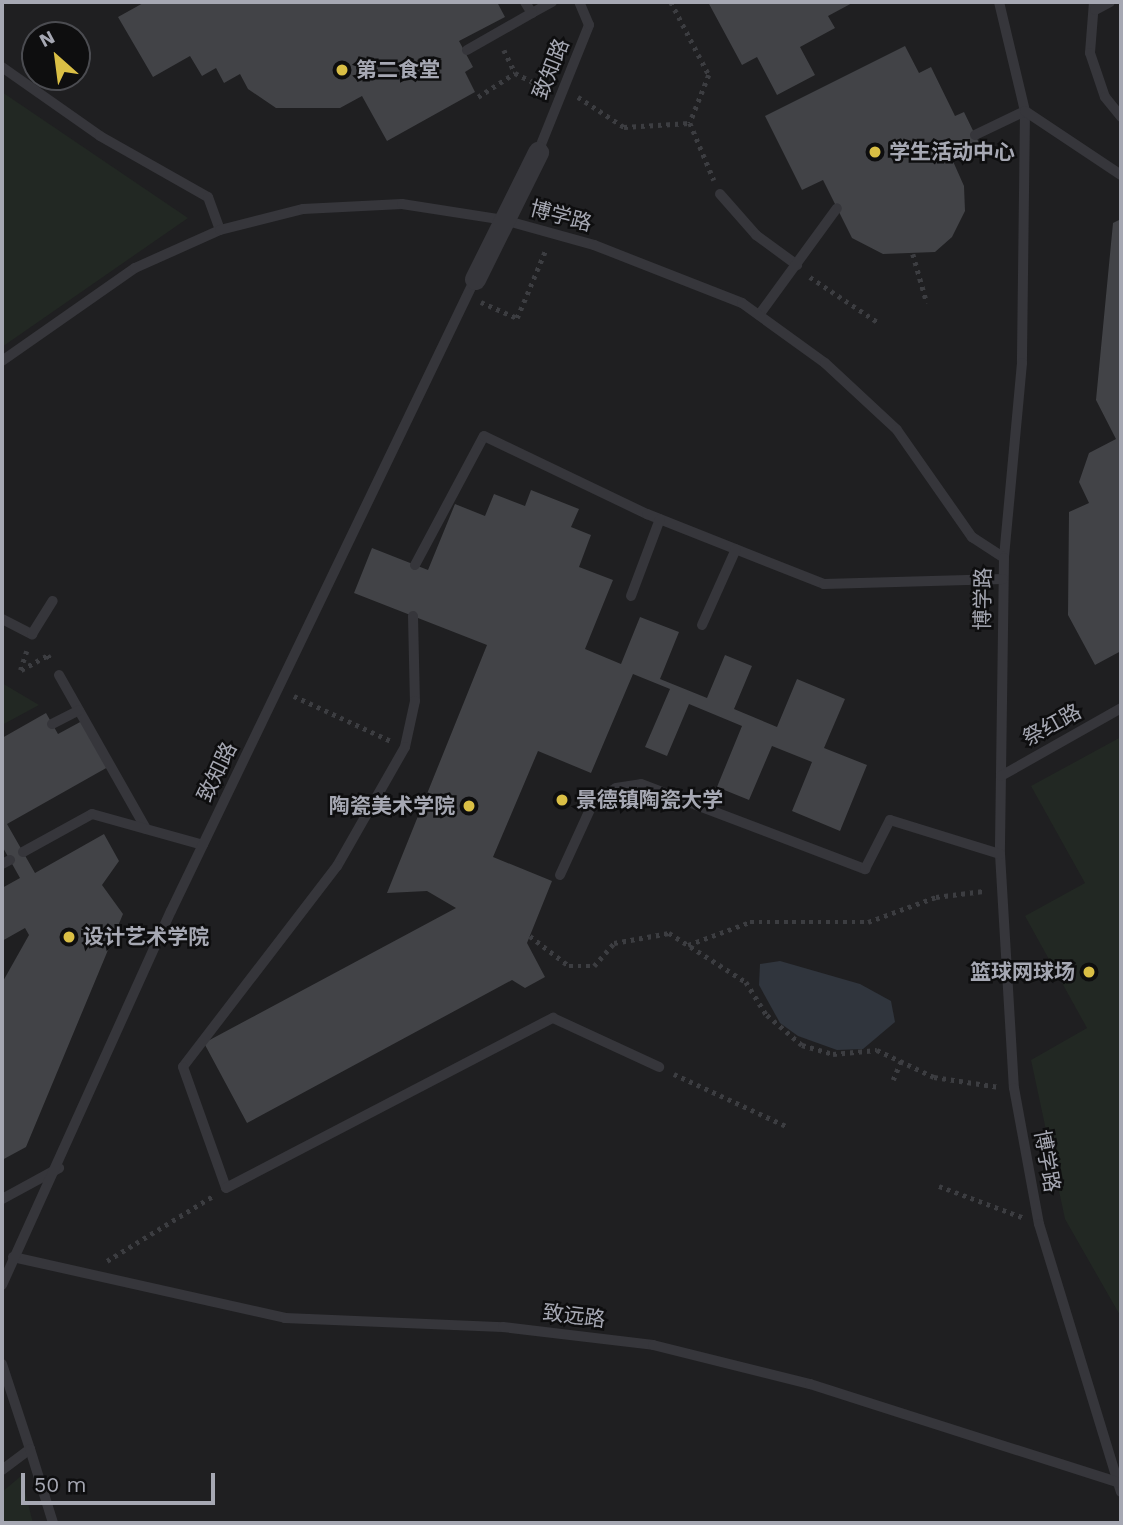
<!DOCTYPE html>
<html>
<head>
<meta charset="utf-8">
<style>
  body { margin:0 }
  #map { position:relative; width:1123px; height:1525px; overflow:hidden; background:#131314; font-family:"Work Sans","Noto Sans SC",sans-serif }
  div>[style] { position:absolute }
  .built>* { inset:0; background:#1f1f21 }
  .green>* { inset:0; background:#222823 }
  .water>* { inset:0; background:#30353d }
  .building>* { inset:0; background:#424347 }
  .path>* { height:4.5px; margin-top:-2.25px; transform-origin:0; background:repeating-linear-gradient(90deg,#3c3d41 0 3.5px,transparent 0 8.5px) }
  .service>* { height:10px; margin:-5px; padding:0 5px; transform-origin:5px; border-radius:5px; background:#36363b }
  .minor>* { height:21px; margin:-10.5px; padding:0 10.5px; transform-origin:10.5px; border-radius:10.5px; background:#36363b }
  .dots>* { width:19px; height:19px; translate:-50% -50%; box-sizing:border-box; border:4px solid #0e0e0f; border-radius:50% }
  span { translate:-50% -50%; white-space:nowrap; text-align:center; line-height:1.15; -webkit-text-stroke:5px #0e0e0f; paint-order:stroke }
  .street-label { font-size:21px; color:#a6a8b3 }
  .poi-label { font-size:21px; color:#a6a8b3; font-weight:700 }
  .left { translate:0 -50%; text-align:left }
  .right { translate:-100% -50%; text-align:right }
  .frame { position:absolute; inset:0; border:4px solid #a6a8b3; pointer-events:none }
  .north { position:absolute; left:21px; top:21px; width:70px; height:70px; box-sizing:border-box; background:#0e0e0f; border:2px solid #4b4c51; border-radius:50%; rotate:332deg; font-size:19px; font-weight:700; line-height:28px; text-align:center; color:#a6a8b3 }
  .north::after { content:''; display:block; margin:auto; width:24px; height:32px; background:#dabf45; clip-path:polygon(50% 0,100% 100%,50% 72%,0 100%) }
  .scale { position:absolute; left:21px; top:1473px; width:194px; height:32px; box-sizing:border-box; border:4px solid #a6a8b3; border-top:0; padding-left:9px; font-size:21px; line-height:24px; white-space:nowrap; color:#a6a8b3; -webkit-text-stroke:5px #0e0e0f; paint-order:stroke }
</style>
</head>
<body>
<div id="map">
  <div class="built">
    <i style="clip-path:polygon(evenodd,2px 2px,1121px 2px,1121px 1523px,2px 1523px,2px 2px,35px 35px,77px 35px,77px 77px,35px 77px,35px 35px)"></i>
  </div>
  <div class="green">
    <i style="clip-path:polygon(2px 92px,188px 218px,2px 347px)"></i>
    <i style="clip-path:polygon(2px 683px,39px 705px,2px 725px)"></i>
    <i style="clip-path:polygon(1121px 737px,1121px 1317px,1065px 1219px,1031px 1060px,1087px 1028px,1025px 916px,1085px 883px,1031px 786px)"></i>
    <i style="clip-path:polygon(21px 1476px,33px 1523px,2px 1523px,2px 1492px)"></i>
  </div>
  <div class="water">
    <i style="clip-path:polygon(780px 961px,860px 984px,891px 1001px,895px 1022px,863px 1049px,837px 1050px,798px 1036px,780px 1023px,759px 985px,760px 964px)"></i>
  </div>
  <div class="building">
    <i style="clip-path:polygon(145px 2px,497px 2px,505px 17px,459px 41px,473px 67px,465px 72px,475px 92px,387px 141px,362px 96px,340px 108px,276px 108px,248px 89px,240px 74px,224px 83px,216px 68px,202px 76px,190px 56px,153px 77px,118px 17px)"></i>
    <i style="clip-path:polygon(708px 2px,854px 2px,828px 16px,835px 28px,800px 47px,815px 75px,777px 95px,757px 57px,742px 65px)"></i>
    <i style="clip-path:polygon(905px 46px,919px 73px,931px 67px,955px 116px,964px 112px,980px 145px,952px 159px,964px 186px,965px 211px,952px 237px,935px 252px,883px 254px,852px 238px,823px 180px,802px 190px,765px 116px)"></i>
    <i style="clip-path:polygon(1121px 219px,1121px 651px,1095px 665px,1068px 615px,1069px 512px,1089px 503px,1079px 482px,1089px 453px,1116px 439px,1096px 400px,1113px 223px)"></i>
    <i style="clip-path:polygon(531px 490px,579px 509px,571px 527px,591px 535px,579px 567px,613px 580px,585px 649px,621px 664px,640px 617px,679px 632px,660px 679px,707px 698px,725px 655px,752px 666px,734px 709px,777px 727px,797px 679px,845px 699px,824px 748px,867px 765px,840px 831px,792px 811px,812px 762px,772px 746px,749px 800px,717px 787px,742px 726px,689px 704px,667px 756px,645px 747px,670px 689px,633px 674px,591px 773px,538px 751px,493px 857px,552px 881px,527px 943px,545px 977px,525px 988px,512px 980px,247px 1123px,204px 1043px,456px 908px,427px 891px,387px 893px,487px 645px,354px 593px,372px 548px,428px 570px,455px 504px,485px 516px,494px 494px,525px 506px)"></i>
    <i style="clip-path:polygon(46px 713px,58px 734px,82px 721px,108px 767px,7px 824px,35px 873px,104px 834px,119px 861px,102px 885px,123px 914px,26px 1147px,2px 1160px,2px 983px,29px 935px,25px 928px,2px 941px,2px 888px,20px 878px,2px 846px,2px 738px)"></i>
  </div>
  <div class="path">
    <i style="left:671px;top:2px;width:82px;rotate:62.5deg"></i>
    <i style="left:709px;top:75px;width:52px;rotate:111.6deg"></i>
    <i style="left:690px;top:123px;width:62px;rotate:67.2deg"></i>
    <i style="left:504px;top:50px;width:25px;rotate:64deg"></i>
    <i style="left:478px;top:97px;width:44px;rotate:-33deg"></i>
    <i style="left:515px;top:73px;width:25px;rotate:27deg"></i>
    <i style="left:578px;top:97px;width:55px;rotate:33.1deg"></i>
    <i style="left:624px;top:127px;width:66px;rotate:-3.5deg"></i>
    <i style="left:913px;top:254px;width:51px;rotate:74.1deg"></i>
    <i style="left:810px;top:277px;width:83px;rotate:33.7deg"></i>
    <i style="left:481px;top:302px;width:39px;rotate:24deg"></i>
    <i style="left:517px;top:318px;width:75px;rotate:-67.2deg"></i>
    <i style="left:27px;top:651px;width:20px;rotate:108deg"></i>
    <i style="left:21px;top:670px;width:31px;rotate:-29deg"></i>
    <i style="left:48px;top:655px;width:8px;rotate:60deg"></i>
    <i style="left:294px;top:696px;width:107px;rotate:24.9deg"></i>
    <i style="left:530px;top:936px;width:49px;rotate:37.6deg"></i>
    <i style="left:569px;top:966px;width:25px"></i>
    <i style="left:594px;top:966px;width:30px;rotate:-49deg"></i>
    <i style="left:614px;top:943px;width:56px;rotate:-10.3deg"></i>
    <i style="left:669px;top:933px;width:91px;rotate:32.5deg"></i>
    <i style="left:746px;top:982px;width:39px;rotate:58deg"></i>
    <i style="left:767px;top:1015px;width:46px;rotate:40.6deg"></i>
    <i style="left:802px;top:1045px;width:32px;rotate:16deg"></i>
    <i style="left:833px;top:1054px;width:44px;rotate:-5.2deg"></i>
    <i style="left:877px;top:1050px;width:63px;rotate:25.3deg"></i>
    <i style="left:934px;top:1077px;width:66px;rotate:8.7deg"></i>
    <i style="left:688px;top:945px;width:66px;rotate:-20.4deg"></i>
    <i style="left:750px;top:922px;width:118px"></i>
    <i style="left:868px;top:922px;width:72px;rotate:-20.2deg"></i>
    <i style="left:936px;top:897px;width:48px;rotate:-7.1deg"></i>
    <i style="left:674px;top:1074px;width:126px;rotate:24.9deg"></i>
    <i style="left:893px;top:1080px;width:23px;rotate:-67deg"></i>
    <i style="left:939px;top:1186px;width:89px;rotate:20.5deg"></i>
    <i style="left:107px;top:1261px;width:124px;rotate:-31.5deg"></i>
  </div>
  <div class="service">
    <i style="left:525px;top:2px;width:13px;rotate:58deg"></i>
    <i style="left:532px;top:13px;width:23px;rotate:-29deg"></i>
    <i style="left:999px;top:2px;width:112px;rotate:76.6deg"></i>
    <i style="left:1025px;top:111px;width:252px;rotate:90.7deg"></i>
    <i style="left:1022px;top:363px;width:196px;rotate:95.3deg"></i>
    <i style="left:1094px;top:2px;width:51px;rotate:94.5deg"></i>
    <i style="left:1090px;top:53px;width:46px;rotate:71.2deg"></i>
    <i style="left:1105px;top:97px;width:26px;rotate:51deg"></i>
    <i style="left:1095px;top:10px;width:17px;rotate:-28deg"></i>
    <i style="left:467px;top:50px;width:75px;rotate:-29.6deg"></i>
    <i style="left:2px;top:67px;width:120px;rotate:35.1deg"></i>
    <i style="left:100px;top:136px;width:124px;rotate:29.5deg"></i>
    <i style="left:208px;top:197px;width:35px;rotate:70deg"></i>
    <i style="left:975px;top:135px;width:55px;rotate:-25.6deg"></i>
    <i style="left:1025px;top:111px;width:115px;rotate:33.7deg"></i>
    <i style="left:538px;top:152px;width:137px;rotate:-68.1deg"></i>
    <i style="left:589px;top:25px;width:25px;rotate:-113deg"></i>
    <i style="left:720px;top:194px;width:55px;rotate:48.7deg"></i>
    <i style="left:756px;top:235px;width:51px;rotate:36.2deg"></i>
    <i style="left:759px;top:315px;width:132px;rotate:-53.9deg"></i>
    <i style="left:2px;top:361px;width:162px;rotate:-35deg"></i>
    <i style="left:135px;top:268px;width:93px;rotate:-24.1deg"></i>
    <i style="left:220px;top:230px;width:86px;rotate:-14.2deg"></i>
    <i style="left:303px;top:209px;width:99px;rotate:-2.9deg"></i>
    <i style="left:402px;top:204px;width:103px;rotate:8.9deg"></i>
    <i style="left:504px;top:220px;width:93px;rotate:15.5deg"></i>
    <i style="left:594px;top:245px;width:159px;rotate:21.4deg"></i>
    <i style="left:742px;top:303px;width:102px;rotate:35.9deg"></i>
    <i style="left:825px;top:363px;width:98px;rotate:42.9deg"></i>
    <i style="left:897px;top:430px;width:131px;rotate:55deg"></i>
    <i style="left:972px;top:537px;width:38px;rotate:33deg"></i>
    <i style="left:1004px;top:558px;width:296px;rotate:90.8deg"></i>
    <i style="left:1000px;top:854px;width:234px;rotate:86.6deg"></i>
    <i style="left:1014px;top:1088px;width:138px;rotate:79.6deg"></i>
    <i style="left:1039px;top:1224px;width:280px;rotate:73deg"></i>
    <i style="left:415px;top:565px;width:146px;rotate:-61.9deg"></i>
    <i style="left:484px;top:436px;width:181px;rotate:25.6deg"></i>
    <i style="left:647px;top:514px;width:190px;rotate:21.6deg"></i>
    <i style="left:824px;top:584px;width:179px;rotate:-1.6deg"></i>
    <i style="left:631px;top:596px;width:82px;rotate:-69.4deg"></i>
    <i style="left:413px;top:616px;width:85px;rotate:88.7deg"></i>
    <i style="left:415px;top:701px;width:47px;rotate:102.3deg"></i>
    <i style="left:405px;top:747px;width:137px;rotate:119.7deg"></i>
    <i style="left:337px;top:866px;width:253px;rotate:127.5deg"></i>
    <i style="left:183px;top:1067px;width:128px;rotate:70.4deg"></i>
    <i style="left:226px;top:1188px;width:369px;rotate:-27.5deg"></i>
    <i style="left:553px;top:1018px;width:117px;rotate:24.8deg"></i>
    <i style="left:2px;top:619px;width:34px;rotate:27deg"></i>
    <i style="left:32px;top:634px;width:39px;rotate:-58deg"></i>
    <i style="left:702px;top:625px;width:83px;rotate:-65.9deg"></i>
    <i style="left:59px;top:675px;width:177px;rotate:60.5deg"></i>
    <i style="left:52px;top:724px;width:30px;rotate:-27deg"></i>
    <i style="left:1001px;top:776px;width:138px;rotate:-29.5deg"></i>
    <i style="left:23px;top:852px;width:79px;rotate:-28.8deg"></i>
    <i style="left:92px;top:814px;width:115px;rotate:15.6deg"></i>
    <i style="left:2px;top:864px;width:9px;rotate:-27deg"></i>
    <i style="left:560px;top:875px;width:79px;rotate:-65.4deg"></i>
    <i style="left:593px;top:803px;width:27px;rotate:-33deg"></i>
    <i style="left:616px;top:788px;width:25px;rotate:-9deg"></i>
    <i style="left:641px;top:784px;width:240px;rotate:20.8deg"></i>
    <i style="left:865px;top:869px;width:55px;rotate:-63deg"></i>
    <i style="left:890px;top:820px;width:115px;rotate:17.2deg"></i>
    <i style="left:2px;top:1199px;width:65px;rotate:-28.5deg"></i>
    <i style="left:13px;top:1257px;width:279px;rotate:12.6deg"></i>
    <i style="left:285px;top:1318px;width:218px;rotate:2.4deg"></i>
    <i style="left:503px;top:1327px;width:151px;rotate:6.8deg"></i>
    <i style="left:653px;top:1345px;width:162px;rotate:14deg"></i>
    <i style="left:810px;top:1384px;width:326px;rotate:17.7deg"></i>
    <i style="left:2px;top:1285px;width:410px;rotate:-65.7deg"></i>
    <i style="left:171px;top:911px;width:701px;rotate:-64.31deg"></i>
    <i style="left:2px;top:1364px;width:89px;rotate:71.8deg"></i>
    <i style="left:30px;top:1449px;width:35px;rotate:143deg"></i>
    <i style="left:30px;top:1449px;width:77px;rotate:72.7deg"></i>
  </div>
  <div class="minor">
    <i style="left:475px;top:279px;width:142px;rotate:-63.6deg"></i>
  </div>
  <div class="dots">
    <i style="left:342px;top:70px;background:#dabf45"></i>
    <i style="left:875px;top:152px;background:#dabf45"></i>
    <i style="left:562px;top:800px;background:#dabf45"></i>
    <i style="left:469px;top:806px;background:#dabf45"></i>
    <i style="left:69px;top:937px;background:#dabf45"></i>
    <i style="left:1089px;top:972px;background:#dabf45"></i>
  </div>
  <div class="street-label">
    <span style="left:551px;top:69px;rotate:-68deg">致知路</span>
    <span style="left:561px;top:216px;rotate:15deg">博学路</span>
    <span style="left:983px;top:599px;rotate:-89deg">博学路</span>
    <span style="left:1052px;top:725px;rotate:-29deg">祭红路</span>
    <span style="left:217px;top:772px;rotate:-64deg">致知路</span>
    <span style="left:1047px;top:1161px;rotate:80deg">博学路</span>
    <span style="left:574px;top:1316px;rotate:7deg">致远路</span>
  </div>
  <div class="poi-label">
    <span class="left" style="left:356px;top:70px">第二食堂</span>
    <span class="left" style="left:889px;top:152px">学生活动中心</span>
    <span class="left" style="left:576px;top:800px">景德镇陶瓷大学</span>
    <span class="right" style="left:455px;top:806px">陶瓷美术学院</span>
    <span class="left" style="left:83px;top:937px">设计艺术学院</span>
    <span class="right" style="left:1075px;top:972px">篮球网球场</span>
  </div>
  <div class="frame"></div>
  <div class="north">N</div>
  <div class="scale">50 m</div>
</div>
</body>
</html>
